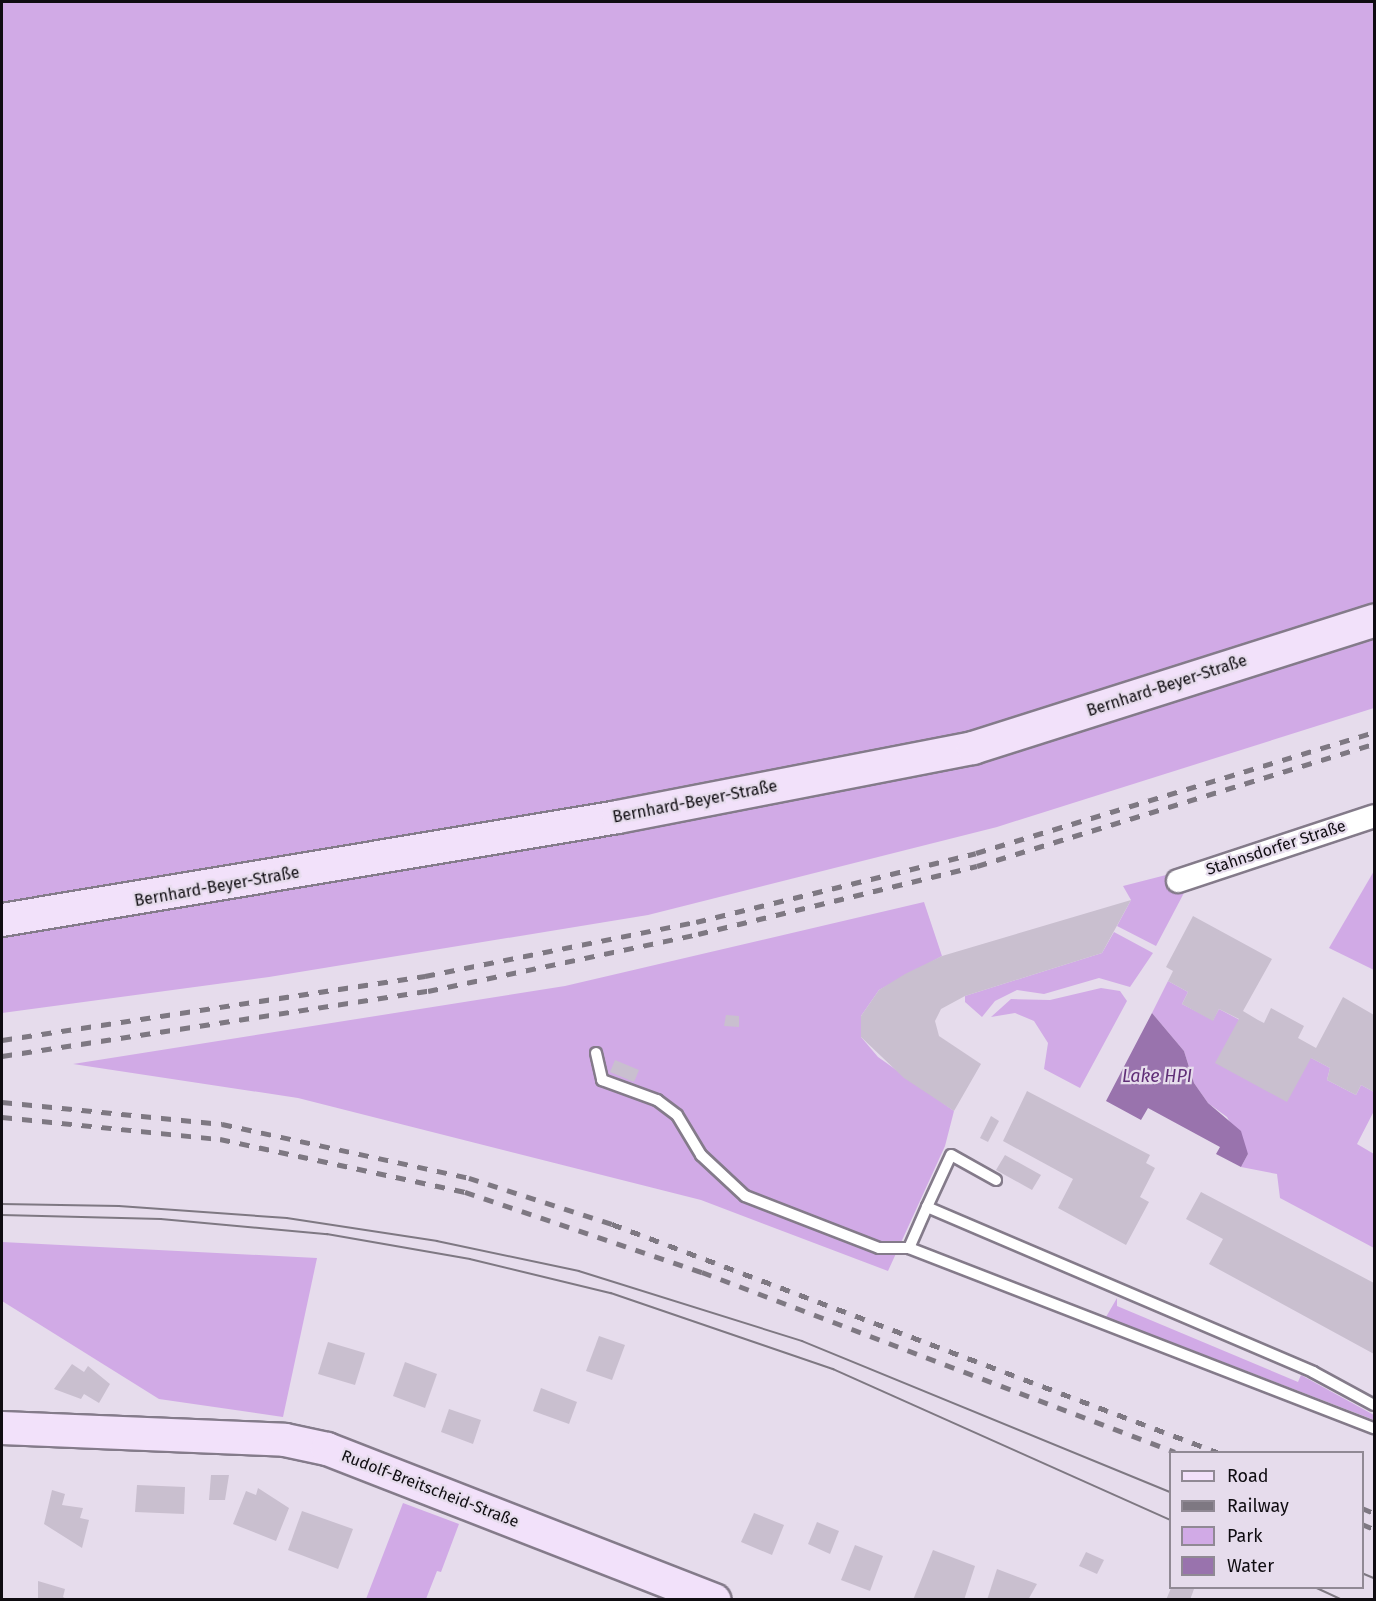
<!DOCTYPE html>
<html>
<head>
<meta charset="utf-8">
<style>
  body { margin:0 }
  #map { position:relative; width:1376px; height:1601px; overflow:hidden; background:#e6dcec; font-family:"Fira Sans",sans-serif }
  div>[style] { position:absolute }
  .green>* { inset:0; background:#d1aae6 }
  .water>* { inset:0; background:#9973ad }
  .building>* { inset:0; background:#c9bfcf }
  .roads { filter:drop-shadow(2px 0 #847b8a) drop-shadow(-2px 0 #847b8a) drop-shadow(0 2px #847b8a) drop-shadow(0 -2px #847b8a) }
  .lane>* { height:10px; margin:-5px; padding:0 5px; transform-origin:5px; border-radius:5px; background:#fff }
  .street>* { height:22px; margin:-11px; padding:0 11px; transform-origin:11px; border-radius:11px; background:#fff }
  .secondary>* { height:32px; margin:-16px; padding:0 16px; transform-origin:16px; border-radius:16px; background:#f2e1fa }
  .tram>* { height:1.5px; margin:-0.75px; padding:0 0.75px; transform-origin:0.75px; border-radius:0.75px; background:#7e7882 }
  .rail>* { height:4.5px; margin-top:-2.25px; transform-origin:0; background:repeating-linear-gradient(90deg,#7e7882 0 10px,transparent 0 20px) }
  span { translate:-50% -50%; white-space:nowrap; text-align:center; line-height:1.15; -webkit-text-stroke:4.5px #e6dcec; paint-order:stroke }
  .street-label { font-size:16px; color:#0f0c11 }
  .water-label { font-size:18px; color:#602f77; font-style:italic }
  .frame { position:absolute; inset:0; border:3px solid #0f0c11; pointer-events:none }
  .legend { position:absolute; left:1169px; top:1451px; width:195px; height:138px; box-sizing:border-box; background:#e6dcec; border:2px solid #908994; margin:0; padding:8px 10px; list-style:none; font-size:18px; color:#0f0c11 }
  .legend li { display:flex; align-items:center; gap:12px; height:30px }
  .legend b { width:30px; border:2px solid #908994 }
</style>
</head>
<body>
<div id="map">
  <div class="green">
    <i style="clip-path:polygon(2px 2px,1374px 2px,1374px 708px,997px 827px,648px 915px,269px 977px,2px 1013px)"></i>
    <i style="clip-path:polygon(1374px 871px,1374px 970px,1329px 948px)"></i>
    <i style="clip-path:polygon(1170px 874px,1173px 885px,1185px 891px,1156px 946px,1117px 926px,1131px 900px,1123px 886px)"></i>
    <i style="clip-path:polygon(924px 902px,942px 956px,879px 990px,861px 1016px,861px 1037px,878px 1057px,954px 1111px,945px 1146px,888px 1271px,701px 1200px,298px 1098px,73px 1064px,565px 986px)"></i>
    <i style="clip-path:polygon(1114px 932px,1153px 953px,1130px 987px,1099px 978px,1044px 994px,1017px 990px,995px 1001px,982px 1017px,965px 1002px,965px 996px,1102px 953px)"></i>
    <i style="clip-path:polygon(1168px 981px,1188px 992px,1182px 1004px,1213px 1020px,1219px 1009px,1330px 1068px,1327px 1080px,1356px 1095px,1361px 1085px,1374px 1092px,1374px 1111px,1357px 1144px,1374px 1154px,1374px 1248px,1280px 1198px,1277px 1174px,1241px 1167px,1248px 1154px,1227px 1117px,1208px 1103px,1194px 1083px,1184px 1051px,1152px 1013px)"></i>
    <i style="clip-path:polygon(1101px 988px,1120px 991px,1127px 1001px,1080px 1088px,1044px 1069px,1048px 1043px,1034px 1021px,1015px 1013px,991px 1017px,1011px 999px,1050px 1000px)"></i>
    <i style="clip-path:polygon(2px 1242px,317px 1258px,283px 1417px,159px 1399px,2px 1301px)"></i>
    <i style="clip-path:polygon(1117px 1298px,1117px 1306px,1298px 1382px,1301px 1375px,1374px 1415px,1374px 1420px,1106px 1317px)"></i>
    <i style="clip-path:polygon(403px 1503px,459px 1524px,441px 1572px,437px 1571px,426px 1599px,366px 1599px)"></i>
  </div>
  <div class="water">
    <i style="clip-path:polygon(1152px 1013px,1184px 1051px,1194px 1083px,1208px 1103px,1241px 1131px,1248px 1154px,1241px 1167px,1216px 1154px,1220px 1147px,1148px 1108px,1141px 1120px,1106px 1101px)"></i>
  </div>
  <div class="building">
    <i style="clip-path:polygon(1131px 900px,1102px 953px,965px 996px,941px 1009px,935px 1021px,939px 1036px,981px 1064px,954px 1111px,904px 1078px,861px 1037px,861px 1016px,879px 990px,905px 974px,942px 956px)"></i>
    <i style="clip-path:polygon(1193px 916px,1272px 959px,1243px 1011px,1258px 1020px,1264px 1023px,1271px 1008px,1304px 1026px,1298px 1038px,1316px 1048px,1343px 997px,1374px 1015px,1374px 1092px,1361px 1085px,1356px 1095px,1327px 1080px,1330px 1068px,1311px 1058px,1287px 1102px,1215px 1063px,1239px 1019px,1219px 1009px,1213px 1021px,1182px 1004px,1188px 992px,1168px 981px,1173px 971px,1166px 967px)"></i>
    <i style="clip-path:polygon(726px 1015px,739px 1016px,739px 1027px,724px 1026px)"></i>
    <i style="clip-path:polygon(615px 1060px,639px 1070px,634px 1082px,610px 1072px)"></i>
    <i style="clip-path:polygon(1027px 1091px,1150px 1155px,1146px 1163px,1155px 1168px,1140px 1197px,1149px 1202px,1126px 1245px,1058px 1208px,1073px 1179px,1003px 1141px)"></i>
    <i style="clip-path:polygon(991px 1116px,999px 1121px,988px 1142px,980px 1138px)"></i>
    <i style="clip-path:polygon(1005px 1155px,1041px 1175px,1032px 1190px,996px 1170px)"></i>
    <i style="clip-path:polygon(1201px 1192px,1374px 1283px,1374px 1354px,1209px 1264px,1223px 1239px,1186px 1219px)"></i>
    <i style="clip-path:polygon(599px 1336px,625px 1345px,612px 1380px,586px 1371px)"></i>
    <i style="clip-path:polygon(328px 1342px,365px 1353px,355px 1385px,318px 1374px)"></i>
    <i style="clip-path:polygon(405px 1362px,437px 1374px,425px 1408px,393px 1396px)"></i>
    <i style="clip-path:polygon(72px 1364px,84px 1372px,88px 1366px,110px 1384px,99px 1403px,84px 1394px,81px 1399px,54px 1389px)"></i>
    <i style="clip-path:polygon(541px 1388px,577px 1402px,569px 1424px,533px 1411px)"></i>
    <i style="clip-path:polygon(449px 1409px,481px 1420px,473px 1444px,441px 1432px)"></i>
    <i style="clip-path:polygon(211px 1475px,229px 1475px,225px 1500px,209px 1500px)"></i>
    <i style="clip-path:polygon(137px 1485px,185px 1487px,184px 1514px,135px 1512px)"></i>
    <i style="clip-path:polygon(258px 1488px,289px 1508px,276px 1541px,233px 1524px,246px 1491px,256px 1495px)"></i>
    <i style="clip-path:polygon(52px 1490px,65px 1494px,62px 1505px,83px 1508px,80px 1518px,89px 1520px,82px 1548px,44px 1524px)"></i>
    <i style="clip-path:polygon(302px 1511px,353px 1529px,338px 1569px,288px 1550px)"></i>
    <i style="clip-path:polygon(754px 1513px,784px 1525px,772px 1555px,741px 1542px)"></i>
    <i style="clip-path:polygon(817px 1522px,839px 1531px,830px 1554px,808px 1544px)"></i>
    <i style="clip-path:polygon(855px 1545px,883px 1556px,870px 1591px,841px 1580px)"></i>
    <i style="clip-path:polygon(933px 1550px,975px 1566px,964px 1600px,913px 1600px)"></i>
    <i style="clip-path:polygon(1086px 1552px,1104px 1560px,1097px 1574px,1079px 1566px)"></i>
    <i style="clip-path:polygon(997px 1569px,1037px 1584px,1028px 1600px,987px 1600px)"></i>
    <i style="clip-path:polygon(38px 1581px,65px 1589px,63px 1597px,68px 1600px,38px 1600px)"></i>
    <i style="clip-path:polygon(1171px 1588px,1191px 1588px,1194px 1589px,1190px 1600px,1166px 1600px)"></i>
  </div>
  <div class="roads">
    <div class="lane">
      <i style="left:596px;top:1053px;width:28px;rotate:77deg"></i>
      <i style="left:602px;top:1080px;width:59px;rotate:20deg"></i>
      <i style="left:657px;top:1100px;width:25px;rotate:37deg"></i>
      <i style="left:677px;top:1115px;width:47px;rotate:59deg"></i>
      <i style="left:701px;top:1155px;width:60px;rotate:43deg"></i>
      <i style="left:745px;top:1196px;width:144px;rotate:21.2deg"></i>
      <i style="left:879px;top:1248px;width:30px"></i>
      <i style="left:996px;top:1180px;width:51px;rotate:-150.9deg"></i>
      <i style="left:951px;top:1155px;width:57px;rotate:114.8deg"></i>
      <i style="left:927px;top:1207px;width:420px;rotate:23.1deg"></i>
      <i style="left:1313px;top:1372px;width:69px;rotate:28.4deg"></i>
      <i style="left:927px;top:1207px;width:45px;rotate:113.7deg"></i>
      <i style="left:909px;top:1248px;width:499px;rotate:21.2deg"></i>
    </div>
    <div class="street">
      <i style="left:1178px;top:881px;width:206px;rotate:-18.3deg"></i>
    </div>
    <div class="secondary">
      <i style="left:2px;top:920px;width:625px;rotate:-9.49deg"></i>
      <i style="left:618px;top:817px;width:362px;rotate:-11deg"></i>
      <i style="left:973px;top:748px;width:421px;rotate:-17.6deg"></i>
      <i style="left:2px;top:1428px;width:283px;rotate:2.4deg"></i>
      <i style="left:285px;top:1440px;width:43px;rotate:12.1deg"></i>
      <i style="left:327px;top:1449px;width:416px;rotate:21.3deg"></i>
    </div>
  </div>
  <div class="tram">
    <i style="left:2px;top:1204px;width:117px;rotate:1deg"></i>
    <i style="left:119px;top:1206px;width:168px;rotate:4.1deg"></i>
    <i style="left:287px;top:1218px;width:152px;rotate:8.7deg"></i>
    <i style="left:437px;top:1241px;width:145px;rotate:11.9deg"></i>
    <i style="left:579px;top:1271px;width:234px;rotate:17.4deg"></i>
    <i style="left:802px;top:1341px;width:398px;rotate:22.3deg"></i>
    <i style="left:2px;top:1215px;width:159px;rotate:1.4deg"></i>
    <i style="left:161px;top:1219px;width:167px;rotate:5.2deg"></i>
    <i style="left:327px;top:1234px;width:145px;rotate:9.9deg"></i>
    <i style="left:470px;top:1259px;width:145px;rotate:13.6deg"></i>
    <i style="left:611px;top:1293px;width:235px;rotate:18.9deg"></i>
    <i style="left:833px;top:1369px;width:369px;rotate:24.1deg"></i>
    <i style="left:1362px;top:1573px;width:13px;rotate:23deg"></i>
    <i style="left:1317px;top:1588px;width:29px;rotate:25deg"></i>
  </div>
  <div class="rail">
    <i style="left:2px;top:1040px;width:428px;rotate:-8.6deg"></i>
    <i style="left:425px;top:976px;width:276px;rotate:-11.3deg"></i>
    <i style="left:696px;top:922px;width:288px;rotate:-13.8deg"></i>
    <i style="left:976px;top:853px;width:416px;rotate:-16.9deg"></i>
    <i style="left:2px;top:1056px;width:431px;rotate:-8.7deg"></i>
    <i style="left:428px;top:991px;width:276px;rotate:-11.9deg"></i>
    <i style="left:698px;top:934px;width:287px;rotate:-13.7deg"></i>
    <i style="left:977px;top:866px;width:415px;rotate:-17.1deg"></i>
    <i style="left:2px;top:1102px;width:221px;rotate:5.7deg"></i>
    <i style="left:222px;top:1124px;width:253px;rotate:12.3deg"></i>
    <i style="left:469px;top:1178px;width:150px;rotate:17.8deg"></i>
    <i style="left:612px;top:1224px;width:647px;rotate:20.65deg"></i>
    <i style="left:2px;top:1117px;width:219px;rotate:5.8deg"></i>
    <i style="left:220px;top:1139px;width:251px;rotate:12.2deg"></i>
    <i style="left:465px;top:1192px;width:250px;rotate:18.7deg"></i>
    <i style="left:702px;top:1272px;width:506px;rotate:20.83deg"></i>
    <i style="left:1362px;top:1508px;width:13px;rotate:23deg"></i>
    <i style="left:1362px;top:1524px;width:13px;rotate:23deg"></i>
  </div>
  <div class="street-label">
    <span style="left:1167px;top:686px;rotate:-18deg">Bernhard-Beyer-Straße</span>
    <span style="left:695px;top:802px;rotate:-11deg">Bernhard-Beyer-Straße</span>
    <span style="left:1276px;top:848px;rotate:-18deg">Stahnsdorfer Straße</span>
    <span style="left:217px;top:887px;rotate:-10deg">Bernhard-Beyer-Straße</span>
    <span style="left:430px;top:1489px;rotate:21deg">Rudolf-Breitscheid-Straße</span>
  </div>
  <div class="water-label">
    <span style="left:1157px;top:1076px">Lake HPI</span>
  </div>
  <div class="frame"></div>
  <ul class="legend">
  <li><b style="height:8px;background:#f2e1fa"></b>Road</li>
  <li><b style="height:8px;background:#7e7882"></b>Railway</li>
  <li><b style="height:16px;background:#d1aae6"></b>Park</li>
  <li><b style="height:16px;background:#9973ad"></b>Water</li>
  </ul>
</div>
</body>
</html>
